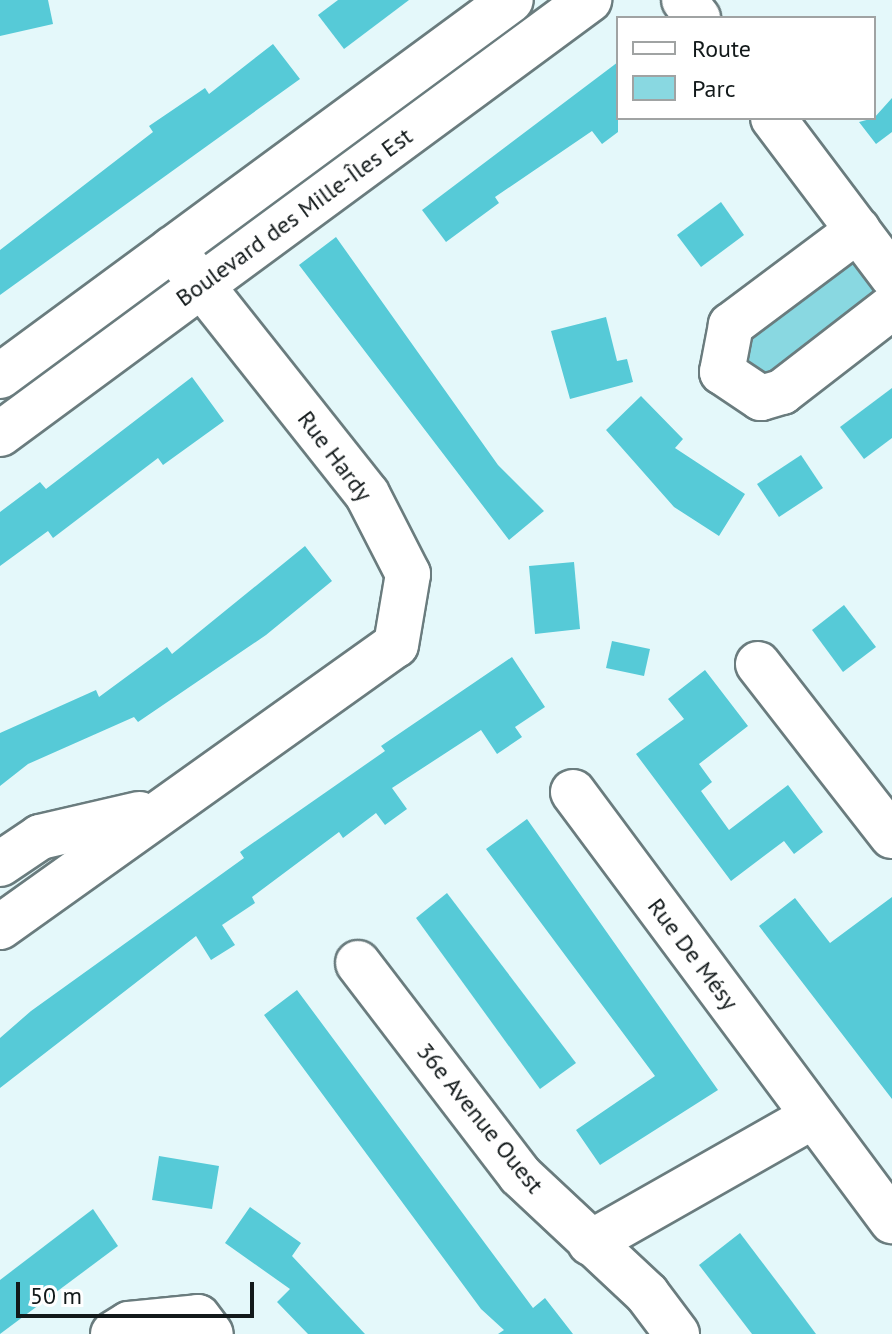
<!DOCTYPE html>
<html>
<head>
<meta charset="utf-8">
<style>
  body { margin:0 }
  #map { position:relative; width:892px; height:1334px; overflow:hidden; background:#e4f8fa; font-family:"PT Sans",sans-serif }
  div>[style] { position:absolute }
  .green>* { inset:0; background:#89d8e1 }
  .building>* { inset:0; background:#56cad7 }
  .roads { filter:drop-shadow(2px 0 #6a7c7e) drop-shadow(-2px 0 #6a7c7e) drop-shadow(0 2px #6a7c7e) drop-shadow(0 -2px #6a7c7e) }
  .minor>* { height:44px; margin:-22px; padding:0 22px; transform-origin:22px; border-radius:22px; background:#fff }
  span { translate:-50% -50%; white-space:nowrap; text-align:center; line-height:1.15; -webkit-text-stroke:6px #fff; paint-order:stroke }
  .street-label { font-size:24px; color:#12191a }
  .legend { position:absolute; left:616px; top:16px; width:260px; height:104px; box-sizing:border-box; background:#fff; border:2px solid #a0a3a3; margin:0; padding:10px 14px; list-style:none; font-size:24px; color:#12191a }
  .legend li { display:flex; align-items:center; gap:16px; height:40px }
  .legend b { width:40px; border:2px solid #a0a3a3 }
  .scale { position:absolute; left:16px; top:1282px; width:238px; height:36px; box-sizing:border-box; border:4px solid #12191a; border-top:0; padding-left:10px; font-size:24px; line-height:28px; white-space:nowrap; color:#12191a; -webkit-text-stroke:6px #fff; paint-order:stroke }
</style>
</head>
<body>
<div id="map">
  <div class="green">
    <i style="clip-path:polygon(857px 240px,892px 287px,780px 384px,731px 367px,739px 332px)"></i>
  </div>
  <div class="building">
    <i style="clip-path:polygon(0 0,48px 0,53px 24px,0 36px)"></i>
    <i style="clip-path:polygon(338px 0,409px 0,344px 49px,318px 15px)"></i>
    <i style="clip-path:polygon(273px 44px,300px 79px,0 295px,0 250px,153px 132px,149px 126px,205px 88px,209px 94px)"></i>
    <i style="clip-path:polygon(618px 62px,618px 132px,602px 144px,592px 131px,495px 197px,499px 203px,446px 242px,422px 210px)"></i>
    <i style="clip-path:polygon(892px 98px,892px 132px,876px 144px,859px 122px,874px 118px)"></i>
    <i style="clip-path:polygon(721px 202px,744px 235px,701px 267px,677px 235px)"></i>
    <i style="clip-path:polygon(336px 237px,498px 465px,544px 511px,509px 540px,299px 265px)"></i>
    <i style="clip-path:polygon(606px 317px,617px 361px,627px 359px,633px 382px,570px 399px,551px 331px)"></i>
    <i style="clip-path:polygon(192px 377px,224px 421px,163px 465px,158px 458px,53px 538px,48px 531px,0 566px,0 512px,40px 482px,46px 489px)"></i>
    <i style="clip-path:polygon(892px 388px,892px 438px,864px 459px,840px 427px)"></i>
    <i style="clip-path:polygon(641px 396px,683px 439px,675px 448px,745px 494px,719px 536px,674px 507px,606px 430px)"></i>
    <i style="clip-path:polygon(801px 455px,823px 488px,779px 517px,757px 484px)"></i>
    <i style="clip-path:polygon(305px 546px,332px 581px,266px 635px,138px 722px,134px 717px,28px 764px,0 786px,0 733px,96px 690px,99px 697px,167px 647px,172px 654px)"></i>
    <i style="clip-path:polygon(574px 562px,580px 629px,535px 634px,529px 566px)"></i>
    <i style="clip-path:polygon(844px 605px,876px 647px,843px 672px,812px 630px)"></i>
    <i style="clip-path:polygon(612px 641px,650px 649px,644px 676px,606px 668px)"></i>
    <i style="clip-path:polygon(512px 657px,545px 707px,515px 727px,522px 737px,497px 754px,481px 730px,392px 788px,407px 809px,385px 825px,376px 813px,343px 838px,339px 832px,252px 897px,255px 903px,222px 925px,235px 945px,211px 960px,196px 936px,0 1088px,0 1038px,31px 1011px,244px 858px,240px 852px,385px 751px,381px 746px)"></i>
    <i style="clip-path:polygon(705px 670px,748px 726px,699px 764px,712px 782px,701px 791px,729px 830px,788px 785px,823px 832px,794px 854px,784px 841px,731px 881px,636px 754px,684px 719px,668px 699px)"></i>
    <i style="clip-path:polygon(527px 819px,718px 1090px,600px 1165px,576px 1130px,655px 1076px,486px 849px)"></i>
    <i style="clip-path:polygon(447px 893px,576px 1063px,540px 1089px,416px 918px)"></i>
    <i style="clip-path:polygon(892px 897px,892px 1099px,759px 926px,795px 898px,830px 943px)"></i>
    <i style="clip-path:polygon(297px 990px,533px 1308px,545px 1298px,573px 1334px,498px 1334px,504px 1330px,481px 1309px,264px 1015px)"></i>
    <i style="clip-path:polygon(159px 1156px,219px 1166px,212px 1209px,152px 1200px)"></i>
    <i style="clip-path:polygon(250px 1207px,301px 1243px,292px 1256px,365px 1334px,308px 1334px,277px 1302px,290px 1289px,225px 1243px)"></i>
    <i style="clip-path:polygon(93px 1209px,118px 1246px,0 1334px,0 1280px)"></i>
    <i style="clip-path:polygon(740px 1233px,790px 1299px,816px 1334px,752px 1334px,699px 1265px)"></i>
  </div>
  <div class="roads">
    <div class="minor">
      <i style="left:684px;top:0;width:23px;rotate:52deg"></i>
      <i style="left:773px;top:118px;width:198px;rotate:53deg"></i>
      <i style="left:858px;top:230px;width:159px;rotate:143.2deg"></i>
      <i style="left:731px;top:325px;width:48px;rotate:100.8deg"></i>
      <i style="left:722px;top:372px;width:47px;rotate:33.7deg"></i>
      <i style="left:761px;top:398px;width:22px;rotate:-16deg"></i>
      <i style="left:782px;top:392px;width:139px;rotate:-37.7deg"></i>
      <i style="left:0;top:376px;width:634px;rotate:-36.35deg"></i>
      <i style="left:0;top:434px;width:732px;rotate:-36.38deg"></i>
      <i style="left:758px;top:664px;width:218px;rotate:52.1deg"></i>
      <i style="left:573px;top:792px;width:535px;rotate:53.37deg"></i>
      <i style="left:0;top:864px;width:48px;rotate:-34deg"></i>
      <i style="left:40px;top:837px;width:102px;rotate:-13.1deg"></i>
      <i style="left:0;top:927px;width:486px;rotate:-35.5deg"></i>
      <i style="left:396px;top:645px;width:72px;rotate:-80.4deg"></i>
      <i style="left:408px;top:574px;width:90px;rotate:-117.1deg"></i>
      <i style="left:367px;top:494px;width:313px;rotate:-128.4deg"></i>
      <i style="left:358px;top:963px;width:267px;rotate:52.6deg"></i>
      <i style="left:520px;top:1175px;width:174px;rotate:43.1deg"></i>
      <i style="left:647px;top:1294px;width:50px;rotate:53.1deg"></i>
      <i style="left:590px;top:1243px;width:257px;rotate:-29.6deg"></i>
      <i style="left:113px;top:1334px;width:19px;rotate:-32deg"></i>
      <i style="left:129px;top:1324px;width:69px;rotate:-5.8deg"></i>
      <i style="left:198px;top:1317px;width:21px;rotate:53deg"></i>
    </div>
  </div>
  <div class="street-label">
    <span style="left:294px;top:217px;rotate:-36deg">Boulevard des Mille-Îles Est</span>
    <span style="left:335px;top:456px;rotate:53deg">Rue Hardy</span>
    <span style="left:693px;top:954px;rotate:53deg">Rue De Mésy</span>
    <span style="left:480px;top:1118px;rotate:51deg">36e Avenue Ouest</span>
  </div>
  <ul class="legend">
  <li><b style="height:10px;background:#fff"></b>Route</li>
  <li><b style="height:22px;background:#89d8e1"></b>Parc</li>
  </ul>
  <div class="scale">50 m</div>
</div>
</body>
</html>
